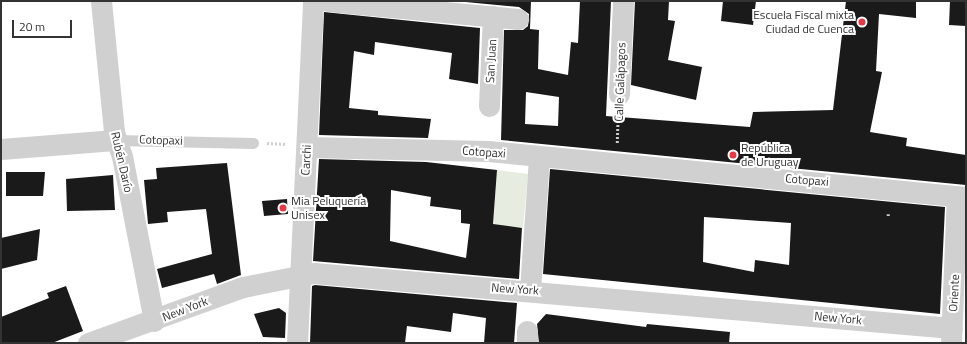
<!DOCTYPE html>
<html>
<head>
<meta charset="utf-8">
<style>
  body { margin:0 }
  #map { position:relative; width:967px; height:344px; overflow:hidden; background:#fff; font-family:"Titillium Web",sans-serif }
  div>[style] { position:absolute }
  .green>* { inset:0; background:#e6ecdf }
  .building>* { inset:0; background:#1a1a1a }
  .path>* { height:2.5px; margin-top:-1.25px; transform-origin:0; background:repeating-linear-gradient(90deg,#cdcdcd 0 2px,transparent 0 4px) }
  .service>* { height:11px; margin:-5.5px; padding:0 5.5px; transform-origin:5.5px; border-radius:5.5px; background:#d0d0d0 }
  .minor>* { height:21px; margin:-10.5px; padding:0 10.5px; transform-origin:10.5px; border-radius:10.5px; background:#d0d0d0 }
  .dots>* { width:11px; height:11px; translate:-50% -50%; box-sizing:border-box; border:2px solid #fff; border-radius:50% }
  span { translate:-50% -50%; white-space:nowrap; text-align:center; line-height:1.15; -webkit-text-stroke:4px #fff; paint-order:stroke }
  .poi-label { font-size:12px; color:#333 }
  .right { translate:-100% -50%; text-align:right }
  .left { translate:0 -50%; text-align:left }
  .street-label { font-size:12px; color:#333 }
  .frame { position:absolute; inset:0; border:2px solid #333; pointer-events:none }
  .scale { position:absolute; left:12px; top:20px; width:60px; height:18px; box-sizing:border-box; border:2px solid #333; border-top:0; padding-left:5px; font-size:12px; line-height:14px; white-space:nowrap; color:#333; -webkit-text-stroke:3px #fff; paint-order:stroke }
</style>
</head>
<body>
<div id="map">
  <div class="green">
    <i style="clip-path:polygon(497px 170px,528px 174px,523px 228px,493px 227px)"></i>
  </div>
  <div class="building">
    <i style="clip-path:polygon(evenodd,455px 1px,531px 1px,530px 29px,539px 30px,538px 69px,568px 75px,571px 42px,578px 43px,580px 1px,611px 1px,606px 116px,750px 127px,753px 112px,833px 110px,846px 1px,916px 1px,916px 18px,879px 14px,876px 71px,882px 72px,870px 132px,907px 138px,906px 146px,966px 155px,966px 185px,501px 140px,504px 30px,523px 30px,528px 26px,529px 14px,519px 7px,455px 1px,526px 92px,559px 97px,558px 126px,525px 124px,526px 92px)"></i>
    <i style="clip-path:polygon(635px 1px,669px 1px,668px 20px,675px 21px,668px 60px,702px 67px,696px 100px,631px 85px)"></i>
    <i style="clip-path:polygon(723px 1px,756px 1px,753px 25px,721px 21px)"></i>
    <i style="clip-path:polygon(950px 1px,966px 1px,966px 26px,949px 25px)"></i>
    <i style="clip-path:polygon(324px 12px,480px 28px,478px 84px,449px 79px,452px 53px,375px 42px,374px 55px,354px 51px,349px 108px,378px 111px,378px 115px,431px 119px,428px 138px,319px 135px)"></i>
    <i style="clip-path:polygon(evenodd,319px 159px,426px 162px,497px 170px,493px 224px,522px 228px,519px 279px,313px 261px,319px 159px,391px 190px,431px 197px,430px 206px,461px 210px,461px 223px,470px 224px,466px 258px,390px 241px,391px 190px)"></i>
    <i style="clip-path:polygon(227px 163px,241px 275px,217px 284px,214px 274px,162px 288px,157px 269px,212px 254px,206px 209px,167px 212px,168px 222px,148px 224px,144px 180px,157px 179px,156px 168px)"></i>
    <i style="clip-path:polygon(evenodd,550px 169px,945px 207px,940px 314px,543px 274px,550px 169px,704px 217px,791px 223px,789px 265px,755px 260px,754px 272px,703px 262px,704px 217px)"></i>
    <i style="clip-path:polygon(6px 172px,45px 172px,43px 196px,6px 196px)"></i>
    <i style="clip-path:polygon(113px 175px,115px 210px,67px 211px,66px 179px)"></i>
    <i style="clip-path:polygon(287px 199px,288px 214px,264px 216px,262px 201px)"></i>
    <i style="clip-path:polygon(40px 229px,37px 260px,1px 269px,1px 238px)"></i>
    <i style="clip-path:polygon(315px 285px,517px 303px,514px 343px,484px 343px,486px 318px,453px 313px,451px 332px,407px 326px,405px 343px,310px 343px,312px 286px)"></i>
    <i style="clip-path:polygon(66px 286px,83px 331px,52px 343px,1px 343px,1px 317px,49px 298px,47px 293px)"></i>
    <i style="clip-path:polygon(279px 308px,286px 313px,285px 338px,263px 337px,254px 314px)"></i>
    <i style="clip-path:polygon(546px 314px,646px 327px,647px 324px,730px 332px,729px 343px,539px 343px,537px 324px)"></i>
  </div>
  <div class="path">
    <i style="left:267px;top:143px;width:19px;rotate:3deg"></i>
    <i style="left:617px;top:143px;width:29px;rotate:-88deg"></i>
    <i style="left:888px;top:216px;width:2px;rotate:-90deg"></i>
  </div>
  <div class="service">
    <i style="left:115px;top:140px;width:138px;rotate:1.2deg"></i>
  </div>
  <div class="minor">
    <i style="left:101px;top:1px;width:132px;rotate:84.3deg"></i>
    <i style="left:114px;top:132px;width:25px;rotate:72deg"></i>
    <i style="left:122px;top:156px;width:168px;rotate:79deg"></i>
    <i style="left:328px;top:1px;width:191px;rotate:5.4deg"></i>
    <i style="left:619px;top:94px;width:93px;rotate:-87.5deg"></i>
    <i style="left:489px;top:106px;width:90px;rotate:-87.5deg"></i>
    <i style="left:307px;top:147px;width:181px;rotate:1.3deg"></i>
    <i style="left:488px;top:151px;width:480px;rotate:5.5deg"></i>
    <i style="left:1px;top:149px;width:114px;rotate:-4.5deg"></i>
    <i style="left:530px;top:290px;width:133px;rotate:-86.1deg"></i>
    <i style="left:88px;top:343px;width:165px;rotate:-19.9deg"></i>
    <i style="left:243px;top:287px;width:72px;rotate:-11.2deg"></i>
    <i style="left:314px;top:273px;width:640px;rotate:4.93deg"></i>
    <i style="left:297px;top:343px;width:342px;rotate:-87.3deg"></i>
    <i style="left:527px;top:343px;width:12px;rotate:-90deg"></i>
    <i style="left:951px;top:343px;width:147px;rotate:-87.7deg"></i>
  </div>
  <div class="dots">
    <i style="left:862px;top:22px;background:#e63946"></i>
    <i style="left:733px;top:155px;background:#e63946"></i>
    <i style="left:283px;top:208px;background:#e63946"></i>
  </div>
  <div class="poi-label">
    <span class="right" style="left:854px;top:22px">Escuela Fiscal mixta<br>Ciudad de Cuenca</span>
    <span class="left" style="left:741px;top:155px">República<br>de Uruguay</span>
    <span class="left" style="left:291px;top:208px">Mia Peluquería<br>Unisex</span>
  </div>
  <div class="street-label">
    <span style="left:491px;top:61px;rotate:-87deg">San Juan</span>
    <span style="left:620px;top:82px;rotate:-88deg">Calle Galápagos</span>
    <span style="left:161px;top:140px;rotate:2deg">Cotopaxi</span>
    <span style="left:484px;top:152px;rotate:4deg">Cotopaxi</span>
    <span style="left:306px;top:160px;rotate:-87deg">Carchi</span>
    <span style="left:122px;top:162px;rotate:77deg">Rubén Darío</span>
    <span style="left:807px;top:180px;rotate:5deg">Cotopaxi</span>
    <span style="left:515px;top:289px;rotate:4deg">New York</span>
    <span style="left:954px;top:293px;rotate:-87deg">Oriente</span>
    <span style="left:185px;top:309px;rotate:-21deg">New York</span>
    <span style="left:838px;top:318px;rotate:5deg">New York</span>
  </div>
  <div class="frame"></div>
  <div class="scale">20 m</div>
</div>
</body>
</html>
